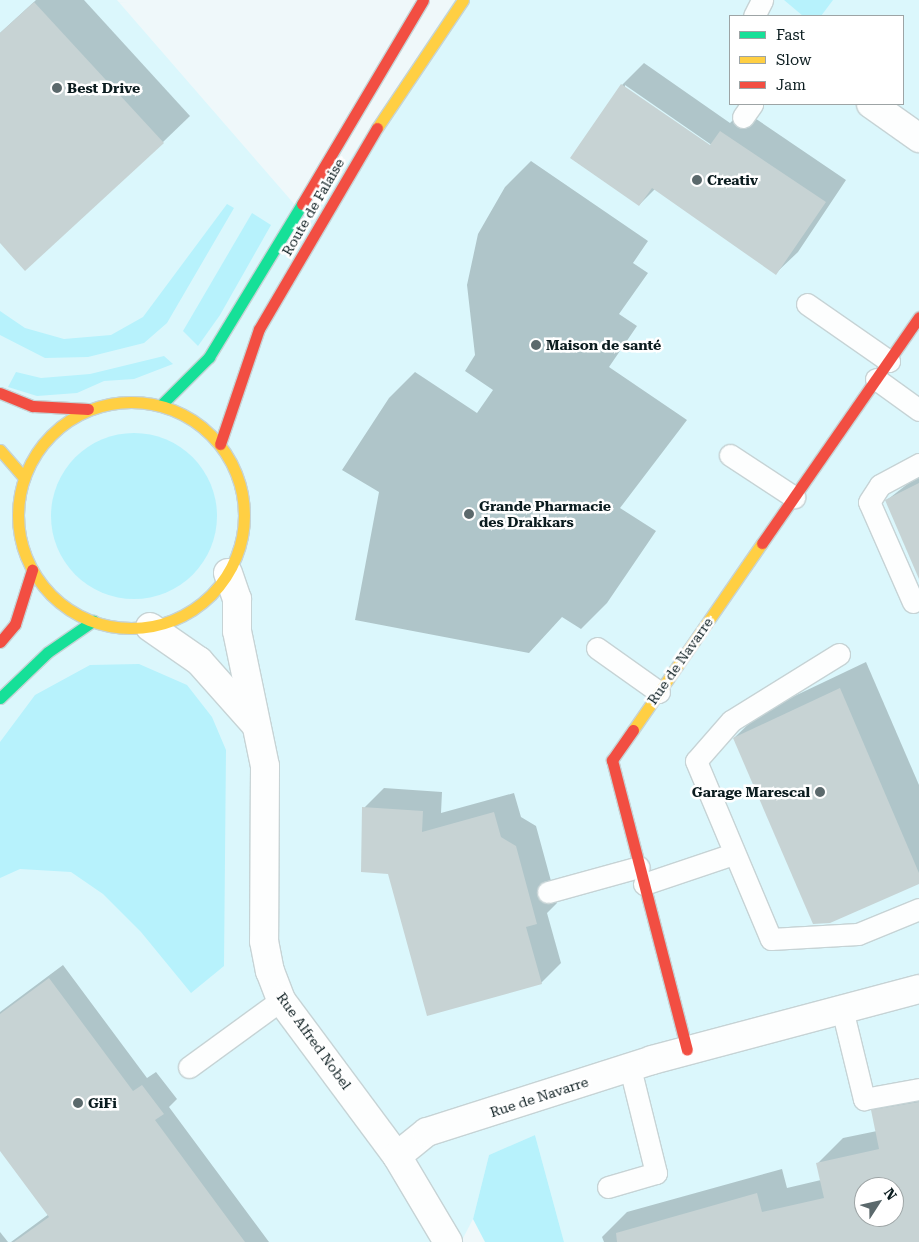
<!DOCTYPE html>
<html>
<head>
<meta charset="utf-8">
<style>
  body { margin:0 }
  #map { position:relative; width:919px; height:1242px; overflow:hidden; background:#eff8fa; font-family:"Roboto Serif",serif }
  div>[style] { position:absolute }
  .built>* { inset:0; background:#dbf7fc }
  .green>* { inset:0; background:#b7f2fc }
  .round { border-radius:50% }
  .shadow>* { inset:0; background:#0003 }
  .building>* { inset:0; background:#c7d3d4 }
  .roads { filter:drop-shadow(1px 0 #c6d3d5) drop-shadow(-1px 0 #c6d3d5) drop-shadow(0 1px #c6d3d5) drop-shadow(0 -1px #c6d3d5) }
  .lane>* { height:21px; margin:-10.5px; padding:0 10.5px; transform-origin:10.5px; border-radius:10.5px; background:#fdfefe }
  .street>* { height:28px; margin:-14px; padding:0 14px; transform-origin:14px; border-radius:14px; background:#fdfefe }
  .fast>* { height:11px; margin:-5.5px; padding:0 5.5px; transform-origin:5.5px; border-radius:5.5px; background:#16e098 }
  .slow>* { height:11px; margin:-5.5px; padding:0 5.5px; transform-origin:5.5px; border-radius:5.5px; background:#ffcf43 }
  .slow>.ring { margin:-5.5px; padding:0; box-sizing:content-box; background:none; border:11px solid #ffcf43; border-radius:50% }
  .jam>* { height:11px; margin:-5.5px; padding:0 5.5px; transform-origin:5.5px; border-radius:5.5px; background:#f24e42 }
  .dots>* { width:14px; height:14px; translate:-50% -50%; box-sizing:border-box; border:2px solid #fff; border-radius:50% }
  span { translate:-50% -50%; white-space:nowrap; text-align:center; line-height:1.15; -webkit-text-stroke:5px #fff; paint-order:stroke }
  .poi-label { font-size:14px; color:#0b1c1f; font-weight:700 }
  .left { translate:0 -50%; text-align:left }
  .right { translate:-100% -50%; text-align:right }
  .street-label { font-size:14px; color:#0b1c1f }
  .legend { position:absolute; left:729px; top:15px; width:175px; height:90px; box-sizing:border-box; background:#fff; border:1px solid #9da4a5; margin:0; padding:6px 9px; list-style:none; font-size:15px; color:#0b1c1f }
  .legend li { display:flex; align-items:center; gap:10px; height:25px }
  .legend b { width:25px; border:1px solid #9da4a5 }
  .north { position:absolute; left:854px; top:1177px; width:50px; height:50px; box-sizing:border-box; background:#fff; border:1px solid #9da4a5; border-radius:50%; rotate:55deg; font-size:14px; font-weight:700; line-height:20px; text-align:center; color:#0b1c1f }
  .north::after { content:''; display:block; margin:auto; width:18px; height:22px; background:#5b696c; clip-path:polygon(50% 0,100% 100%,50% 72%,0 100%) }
</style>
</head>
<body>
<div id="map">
  <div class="built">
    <i style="clip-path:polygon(evenodd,0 0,117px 0,309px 221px,455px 0,919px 0,919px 1242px,564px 1242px,535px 1135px,489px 1155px,473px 1219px,461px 1242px,0 1242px,0 0,730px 16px,903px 16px,903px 104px,730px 104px,730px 16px,0 0,864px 1187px,894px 1187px,894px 1217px,864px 1217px,864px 1187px)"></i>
  </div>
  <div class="green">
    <i style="clip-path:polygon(784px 0,833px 0,821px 16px,803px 16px)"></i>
    <i style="clip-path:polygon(227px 204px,234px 208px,167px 323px,144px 343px,88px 357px,45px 358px,0 335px,0 311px,25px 328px,64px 339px,111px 335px,143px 317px)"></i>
    <i style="clip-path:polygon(252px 213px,271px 225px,220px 315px,198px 346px,183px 331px)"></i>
    <i style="clip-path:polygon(164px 356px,173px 364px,134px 379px,104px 381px,77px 393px,37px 396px,8px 387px,16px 372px,41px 378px,90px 374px)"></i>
    <i class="round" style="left:51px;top:433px;width:166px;height:166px"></i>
    <i style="clip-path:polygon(139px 664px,187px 685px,212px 717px,226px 750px,224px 966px,191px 993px,141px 932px,103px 894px,71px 872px,20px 869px,0 878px,0 742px,35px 695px,90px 665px)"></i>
    <i style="clip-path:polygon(535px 1135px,564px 1242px,485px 1242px,473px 1219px,489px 1155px)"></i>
  </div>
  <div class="shadow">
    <i style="clip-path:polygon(36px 0,84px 0,190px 116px,163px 142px,0 241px,0 33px)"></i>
    <i style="clip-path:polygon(evenodd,644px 63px,730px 123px,743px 110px,846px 180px,798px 252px,776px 273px,655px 189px,639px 205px,571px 158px,622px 85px,644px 63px,625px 85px,716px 148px,715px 150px,625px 88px,625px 85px)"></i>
    <i style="clip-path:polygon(531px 161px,648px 241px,633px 263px,648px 273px,619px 314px,637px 326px,609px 367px,687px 420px,620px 508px,656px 531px,607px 603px,581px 629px,562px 617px,529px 653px,355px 620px,379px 492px,342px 470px,389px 398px,415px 372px,477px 413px,493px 390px,465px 371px,475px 355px,467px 285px,478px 234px,505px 187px)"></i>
    <i style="clip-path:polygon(919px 475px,919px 577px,887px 500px)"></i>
    <i style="clip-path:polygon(866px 662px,919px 785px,919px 883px,734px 738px,761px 712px)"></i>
    <i style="clip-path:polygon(384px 788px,442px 792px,441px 813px,514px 793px,521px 817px,536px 826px,557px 903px,547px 913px,561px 963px,541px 983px,389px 873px,364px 808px)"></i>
    <i style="clip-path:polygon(63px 965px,147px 1078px,156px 1072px,177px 1099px,169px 1107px,269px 1242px,11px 1242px,49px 1214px,0 1149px,0 1012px)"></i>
    <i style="clip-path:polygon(evenodd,919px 1081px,919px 1242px,604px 1242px,602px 1237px,627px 1212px,782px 1169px,787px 1188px,821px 1180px,818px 1163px,843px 1138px,877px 1131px,872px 1111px,897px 1086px,919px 1081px,864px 1187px,894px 1187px,894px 1217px,864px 1217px,864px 1187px)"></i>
    <i style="clip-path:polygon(0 1232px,8px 1242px,0 1242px)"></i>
  </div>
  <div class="building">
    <i style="clip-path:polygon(34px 2px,164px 143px,25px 271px,0 243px,0 33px)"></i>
    <i style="clip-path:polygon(621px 84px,710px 145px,720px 131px,826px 202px,776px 275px,652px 188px,639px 206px,570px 158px)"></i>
    <i style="clip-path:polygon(919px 483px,919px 579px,885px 500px)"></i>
    <i style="clip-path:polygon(840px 688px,919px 873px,919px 884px,830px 923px,813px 924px,733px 738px)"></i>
    <i style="clip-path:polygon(362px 807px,423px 811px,422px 832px,494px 812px,501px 837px,516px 846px,537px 924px,526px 927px,542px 984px,427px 1016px,388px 874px,361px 872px)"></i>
    <i style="clip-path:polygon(49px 978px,133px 1091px,142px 1085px,164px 1114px,155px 1120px,245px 1242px,14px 1242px,49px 1217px,0 1151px,0 1014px)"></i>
    <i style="clip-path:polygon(evenodd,919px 1102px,919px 1242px,617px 1242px,616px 1233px,757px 1193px,762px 1212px,824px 1198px,816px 1163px,879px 1149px,871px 1110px,919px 1102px,864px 1187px,894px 1187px,894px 1217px,864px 1217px,864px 1187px)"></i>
  </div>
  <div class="roads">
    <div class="lane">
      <i style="left:754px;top:16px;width:18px;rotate:-63deg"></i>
      <i style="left:743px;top:117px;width:16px;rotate:-55deg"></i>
      <i style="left:807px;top:304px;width:100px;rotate:34.8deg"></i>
      <i style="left:876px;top:379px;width:53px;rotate:35.8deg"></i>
      <i style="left:730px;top:455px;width:77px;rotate:33.3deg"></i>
      <i style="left:913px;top:602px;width:109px;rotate:-113.7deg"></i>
      <i style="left:869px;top:502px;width:20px;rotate:-57deg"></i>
      <i style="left:880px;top:485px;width:44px;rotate:-28.3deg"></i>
      <i style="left:597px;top:648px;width:76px;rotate:35.4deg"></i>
      <i style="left:839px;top:654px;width:127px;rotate:148.2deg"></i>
      <i style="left:731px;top:721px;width:53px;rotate:131.2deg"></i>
      <i style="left:696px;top:761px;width:193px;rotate:67.2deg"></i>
      <i style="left:771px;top:939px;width:87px;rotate:-3.3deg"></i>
      <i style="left:858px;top:934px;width:66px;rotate:-22.3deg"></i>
      <i style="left:644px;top:884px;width:94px;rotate:-18.6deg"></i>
      <i style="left:548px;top:892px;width:94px;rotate:-15.4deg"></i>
      <i style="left:842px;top:1009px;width:93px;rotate:76.3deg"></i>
      <i style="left:864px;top:1099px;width:56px;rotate:-10.3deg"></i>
      <i style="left:189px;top:1067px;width:114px;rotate:-36.1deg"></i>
      <i style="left:608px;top:1187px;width:50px;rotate:-16.3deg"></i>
      <i style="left:656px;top:1173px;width:108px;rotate:-103.9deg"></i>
    </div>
    <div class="street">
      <i style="left:871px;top:104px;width:59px;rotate:35.3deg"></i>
      <i style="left:228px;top:573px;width:28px;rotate:71deg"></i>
      <i style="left:237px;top:599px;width:32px;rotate:90deg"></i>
      <i style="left:237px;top:631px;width:138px;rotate:78.3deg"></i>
      <i style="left:265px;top:766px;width:175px;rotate:90.3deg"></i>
      <i style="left:264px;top:941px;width:31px;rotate:79deg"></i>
      <i style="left:270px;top:971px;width:31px;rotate:69deg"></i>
      <i style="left:281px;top:1000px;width:194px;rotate:53.4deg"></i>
      <i style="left:397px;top:1156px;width:100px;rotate:59.3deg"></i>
      <i style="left:150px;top:627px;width:60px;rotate:34.8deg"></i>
      <i style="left:199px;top:661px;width:84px;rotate:48.4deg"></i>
      <i style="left:397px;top:1156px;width:38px;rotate:-39deg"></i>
      <i style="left:427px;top:1132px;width:236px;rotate:-17.7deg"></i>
      <i style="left:652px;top:1060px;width:276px;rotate:-14.9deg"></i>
    </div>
    <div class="fast">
      <i style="left:161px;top:405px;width:68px;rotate:-45deg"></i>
      <i style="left:209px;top:357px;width:179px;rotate:-58.7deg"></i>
      <i style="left:0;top:698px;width:66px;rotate:-43.8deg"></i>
      <i style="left:48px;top:652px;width:55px;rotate:-34.6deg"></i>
    </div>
    <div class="slow">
      <i style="left:377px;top:128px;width:154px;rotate:-56.1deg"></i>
      <i class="ring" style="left:18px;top:402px;width:215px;height:215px"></i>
      <i style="left:0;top:450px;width:37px;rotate:49deg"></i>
      <i style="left:633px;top:730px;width:227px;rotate:-55.4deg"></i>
    </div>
    <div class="jam">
      <i style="left:302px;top:204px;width:237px;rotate:-59.3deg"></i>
      <i style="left:0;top:393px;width:35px;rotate:22deg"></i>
      <i style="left:33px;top:406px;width:55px;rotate:3.1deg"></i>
      <i style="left:220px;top:444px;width:121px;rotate:-71.3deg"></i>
      <i style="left:259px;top:329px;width:233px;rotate:-59.6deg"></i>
      <i style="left:762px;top:543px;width:275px;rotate:-55.2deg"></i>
      <i style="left:0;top:642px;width:23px;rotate:-50deg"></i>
      <i style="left:15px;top:624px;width:57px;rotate:-72.5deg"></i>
      <i style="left:633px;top:730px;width:37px;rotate:125deg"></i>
      <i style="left:612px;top:760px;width:299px;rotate:75.5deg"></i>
    </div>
  </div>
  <div class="dots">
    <i style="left:57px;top:88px;background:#5b696c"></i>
    <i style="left:697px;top:180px;background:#5b696c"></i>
    <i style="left:536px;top:345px;background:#5b696c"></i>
    <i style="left:469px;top:514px;background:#5b696c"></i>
    <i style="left:820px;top:792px;background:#5b696c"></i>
    <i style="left:78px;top:1103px;background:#5b696c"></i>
  </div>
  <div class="poi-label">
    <span class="left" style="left:67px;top:88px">Best Drive</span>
    <span class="left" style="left:707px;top:180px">Creativ</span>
    <span class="left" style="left:546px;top:345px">Maison de santé</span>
    <span class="left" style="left:479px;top:514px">Grande Pharmacie<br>des Drakkars</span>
    <span class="right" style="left:810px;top:792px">Garage Marescal</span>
    <span class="left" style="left:88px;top:1103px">GiFi</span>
  </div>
  <div class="street-label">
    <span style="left:313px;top:207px;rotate:-60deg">Route de Falaise</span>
    <span style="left:680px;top:661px;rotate:-55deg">Rue de Navarre</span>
    <span style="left:314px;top:1041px;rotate:54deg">Rue Alfred Nobel</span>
    <span style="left:539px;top:1097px;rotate:-18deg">Rue de Navarre</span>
  </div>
  <ul class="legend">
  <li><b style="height:6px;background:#16e098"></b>Fast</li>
  <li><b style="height:6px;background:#ffcf43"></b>Slow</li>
  <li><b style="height:6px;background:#f24e42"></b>Jam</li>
  </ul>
  <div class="north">N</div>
</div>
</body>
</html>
